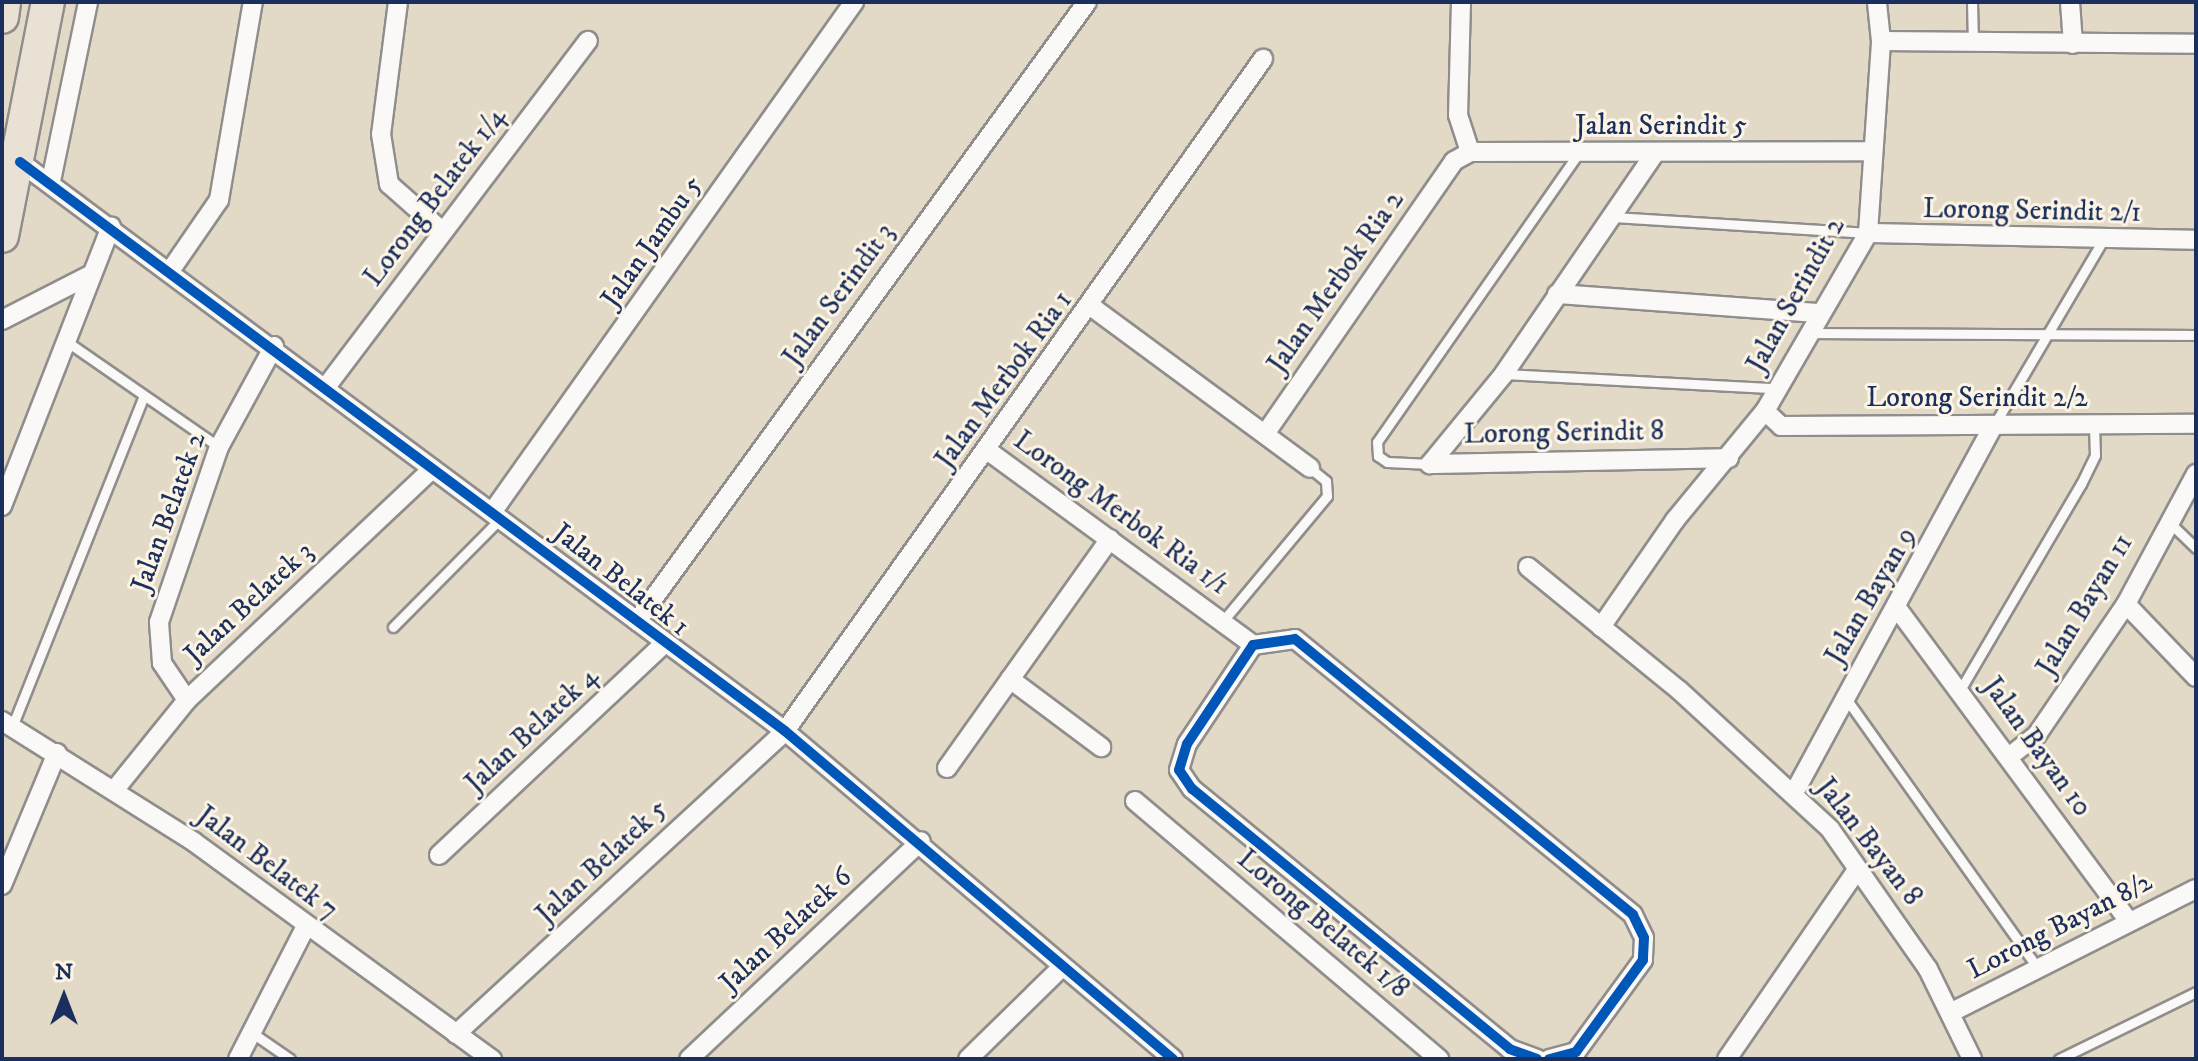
<!DOCTYPE html>
<html>
<head>
<meta charset="utf-8">
<style>
  body { margin:0 }
  #map { position:relative; width:2198px; height:1061px; overflow:hidden; background:#e2d9c7; font-family:"IM FELL DW Pica",serif }
  div>[style] { position:absolute }
  .roads { filter:drop-shadow(2px 0 #8f8e8c) drop-shadow(-2px 0 #8f8e8c) drop-shadow(0 2px #8f8e8c) drop-shadow(0 -2px #8f8e8c) }
  .lane>* { height:9px; margin:-4.5px; padding:0 4.5px; transform-origin:4.5px; border-radius:4.5px; background:#fbf9f7 }
  .street>* { height:18px; margin:-9px; padding:0 9px; transform-origin:9px; border-radius:9px; background:#fbf9f7 }
  .highway>* { height:32px; margin:-16px; padding:0 16px; transform-origin:16px; border-radius:16px; background:#e8e1d4 }
  .cycleway>* { height:10px; margin:-5px; padding:0 5px; transform-origin:5px; border-radius:5px; background:#0057b8 }
  span { translate:-50% -50%; white-space:nowrap; text-align:center; line-height:1.15; -webkit-text-stroke:6px #fcf5e5; paint-order:stroke }
  .street-label { font-size:28px; color:#1b2f5e }
  .frame { position:absolute; inset:0; border:4px solid #1b2f5e; pointer-events:none }
  .north { position:absolute; left:24px; top:957px; width:80px; height:80px; -webkit-text-stroke:6px #fcf5e5; paint-order:stroke; rotate:0deg; font-size:22px; font-weight:700; line-height:32px; text-align:center; color:#1b2f5e }
  .north::after { content:''; display:block; margin:auto; width:28px; height:36px; background:#1b2f5e; clip-path:polygon(50% 0,100% 100%,50% 72%,0 100%) }
</style>
</head>
<body>
<div id="map">
  <div class="roads">
    <div class="lane">
      <i style="left:1972px;top:2px;width:40px;rotate:88.6deg"></i>
      <i style="left:1614px;top:217px;width:255px;rotate:3.6deg"></i>
      <i style="left:1809px;top:333px;width:387px;rotate:0.3deg"></i>
      <i style="left:66px;top:341px;width:186px;rotate:34.7deg"></i>
      <i style="left:1504px;top:374px;width:271px;rotate:3deg"></i>
      <i style="left:1994px;top:425px;width:212px;rotate:-59.5deg"></i>
      <i style="left:1430px;top:464px;width:43px;rotate:-177.3deg"></i>
      <i style="left:1387px;top:462px;width:11px;rotate:-146deg"></i>
      <i style="left:1378px;top:456px;width:14px;rotate:-94deg"></i>
      <i style="left:1377px;top:442px;width:351px;rotate:-55.1deg"></i>
      <i style="left:2169px;top:522px;width:37px;rotate:44deg"></i>
      <i style="left:1222px;top:622px;width:164px;rotate:-50.2deg"></i>
      <i style="left:1327px;top:496px;width:15px;rotate:-94deg"></i>
      <i style="left:1326px;top:481px;width:21px;rotate:-141deg"></i>
      <i style="left:393px;top:627px;width:153px;rotate:-45.3deg"></i>
      <i style="left:1960px;top:690px;width:239px;rotate:-59.6deg"></i>
      <i style="left:2081px;top:484px;width:32px;rotate:-64deg"></i>
      <i style="left:2095px;top:455px;width:29px;rotate:-92deg"></i>
      <i style="left:1845px;top:697px;width:334px;rotate:54.6deg"></i>
      <i style="left:12px;top:727px;width:356px;rotate:-68.3deg"></i>
      <i style="left:251px;top:1032px;width:47px;rotate:34.7deg"></i>
      <i style="left:2059px;top:1059px;width:153px;rotate:-26.1deg"></i>
    </div>
    <div class="street">
      <i style="left:398px;top:2px;width:133px;rotate:97.3deg"></i>
      <i style="left:381px;top:134px;width:51px;rotate:80.9deg"></i>
      <i style="left:389px;top:184px;width:72px;rotate:41.6deg"></i>
      <i style="left:1461px;top:2px;width:113px;rotate:91.5deg"></i>
      <i style="left:1458px;top:115px;width:39px;rotate:72deg"></i>
      <i style="left:2070px;top:2px;width:42px;rotate:85.9deg"></i>
      <i style="left:1881px;top:41px;width:315px;rotate:0.5deg"></i>
      <i style="left:1653px;top:156px;width:264px;rotate:124.4deg"></i>
      <i style="left:1504px;top:374px;width:117px;rotate:129.4deg"></i>
      <i style="left:1430px;top:464px;width:299px;rotate:-1.1deg"></i>
      <i style="left:20px;top:162px;width:953px;rotate:36.64deg"></i>
      <i style="left:785px;top:731px;width:508px;rotate:40.21deg"></i>
      <i style="left:51px;top:181px;width:183px;rotate:-78.3deg"></i>
      <i style="left:1868px;top:233px;width:328px;rotate:1.2deg"></i>
      <i style="left:170px;top:271px;width:86px;rotate:-55.4deg"></i>
      <i style="left:219px;top:200px;width:201px;rotate:-80.3deg"></i>
      <i style="left:1557px;top:294px;width:262px;rotate:4.2deg"></i>
      <i style="left:1092px;top:307px;width:271px;rotate:36.4deg"></i>
      <i style="left:2px;top:320px;width:101px;rotate:-27.1deg"></i>
      <i style="left:326px;top:387px;width:434px;rotate:-52.9deg"></i>
      <i style="left:1765px;top:411px;width:22px;rotate:43deg"></i>
      <i style="left:1781px;top:426px;width:415px;rotate:-0.3deg"></i>
      <i style="left:1265px;top:434px;width:332px;rotate:-55.3deg"></i>
      <i style="left:1454px;top:161px;width:18px;rotate:-29deg"></i>
      <i style="left:1470px;top:152px;width:402px;rotate:-0.1deg"></i>
      <i style="left:987px;top:450px;width:330px;rotate:36.2deg"></i>
      <i style="left:2px;top:506px;width:300px;rotate:-68.7deg"></i>
      <i style="left:493px;top:511px;width:624px;rotate:-54.65deg"></i>
      <i style="left:1528px;top:567px;width:196px;rotate:39.2deg"></i>
      <i style="left:1680px;top:691px;width:204px;rotate:42.6deg"></i>
      <i style="left:1830px;top:829px;width:171px;rotate:55deg"></i>
      <i style="left:1928px;top:969px;width:100px;rotate:63.9deg"></i>
      <i style="left:2126px;top:604px;width:101px;rotate:46.2deg"></i>
      <i style="left:1897px;top:608px;width:390px;rotate:53.5deg"></i>
      <i style="left:637px;top:621px;width:765px;rotate:-53.98deg"></i>
      <i style="left:1601px;top:627px;width:130px;rotate:-55.3deg"></i>
      <i style="left:1675px;top:520px;width:141px;rotate:-50.5deg"></i>
      <i style="left:1765px;top:411px;width:206px;rotate:-59.9deg"></i>
      <i style="left:1868px;top:233px;width:192px;rotate:-86.1deg"></i>
      <i style="left:1881px;top:41px;width:39px;rotate:-96deg"></i>
      <i style="left:1010px;top:679px;width:114px;rotate:36.8deg"></i>
      <i style="left:187px;top:700px;width:45px;rotate:-124deg"></i>
      <i style="left:162px;top:663px;width:41px;rotate:-94.2deg"></i>
      <i style="left:159px;top:622px;width:185px;rotate:-71.1deg"></i>
      <i style="left:219px;top:447px;width:115px;rotate:-61.4deg"></i>
      <i style="left:2px;top:721px;width:227px;rotate:32.2deg"></i>
      <i style="left:194px;top:842px;width:369px;rotate:36.1deg"></i>
      <i style="left:2010px;top:756px;width:33px;rotate:-38deg"></i>
      <i style="left:2036px;top:736px;width:160px;rotate:-55.7deg"></i>
      <i style="left:2126px;top:604px;width:148px;rotate:-61.7deg"></i>
      <i style="left:947px;top:768px;width:281px;rotate:-54.6deg"></i>
      <i style="left:116px;top:788px;width:113px;rotate:-51.1deg"></i>
      <i style="left:187px;top:700px;width:337px;rotate:-43.3deg"></i>
      <i style="left:1795px;top:791px;width:414px;rotate:-61.5deg"></i>
      <i style="left:1135px;top:801px;width:399px;rotate:40.3deg"></i>
      <i style="left:439px;top:855px;width:307px;rotate:-43.2deg"></i>
      <i style="left:2px;top:885px;width:143px;rotate:-67.4deg"></i>
      <i style="left:1950px;top:1013px;width:275px;rotate:-26.8deg"></i>
      <i style="left:456px;top:1034px;width:447px;rotate:-42.6deg"></i>
      <i style="left:785px;top:731px;width:825px;rotate:-54.58deg"></i>
      <i style="left:238px;top:1059px;width:147px;rotate:-62.9deg"></i>
      <i style="left:689px;top:1059px;width:318px;rotate:-43.2deg"></i>
      <i style="left:968px;top:1059px;width:127px;rotate:-44.4deg"></i>
      <i style="left:1537px;top:1059px;width:29px;rotate:-160deg"></i>
      <i style="left:1510px;top:1049px;width:411px;rotate:-140.7deg"></i>
      <i style="left:1192px;top:789px;width:23px;rotate:-124deg"></i>
      <i style="left:1179px;top:770px;width:27px;rotate:-73deg"></i>
      <i style="left:1187px;top:744px;width:119px;rotate:-56.3deg"></i>
      <i style="left:1253px;top:645px;width:42px;rotate:-8.1deg"></i>
      <i style="left:1295px;top:639px;width:436px;rotate:39.2deg"></i>
      <i style="left:1633px;top:915px;width:25px;rotate:64deg"></i>
      <i style="left:1644px;top:938px;width:22px;rotate:93deg"></i>
      <i style="left:1643px;top:960px;width:114px;rotate:126.1deg"></i>
      <i style="left:1576px;top:1052px;width:28px;rotate:165deg"></i>
      <i style="left:1727px;top:1059px;width:228px;rotate:-55.5deg"></i>
    </div>
    <div class="highway">
      <i style="left:2px;top:17px;width:15px;rotate:-82deg"></i>
      <i style="left:2px;top:236px;width:238px;rotate:-78.9deg"></i>
    </div>
  </div>
  <div class="cycleway">
    <i style="left:20px;top:162px;width:953px;rotate:36.64deg"></i>
    <i style="left:785px;top:731px;width:508px;rotate:40.21deg"></i>
    <i style="left:1537px;top:1059px;width:29px;rotate:-160deg"></i>
    <i style="left:1510px;top:1049px;width:411px;rotate:-140.7deg"></i>
    <i style="left:1192px;top:789px;width:23px;rotate:-124deg"></i>
    <i style="left:1179px;top:770px;width:27px;rotate:-73deg"></i>
    <i style="left:1187px;top:744px;width:119px;rotate:-56.3deg"></i>
    <i style="left:1253px;top:645px;width:42px;rotate:-8.1deg"></i>
    <i style="left:1295px;top:639px;width:436px;rotate:39.2deg"></i>
    <i style="left:1633px;top:915px;width:25px;rotate:64deg"></i>
    <i style="left:1644px;top:938px;width:22px;rotate:93deg"></i>
    <i style="left:1643px;top:960px;width:114px;rotate:126.1deg"></i>
    <i style="left:1576px;top:1052px;width:28px;rotate:165deg"></i>
  </div>
  <div class="street-label">
    <span style="left:1661px;top:126px">Jalan Serindit 5</span>
    <span style="left:435px;top:197px;rotate:-53deg">Lorong Belatek 1/4</span>
    <span style="left:2032px;top:211px;rotate:1deg">Lorong Serindit 2/1</span>
    <span style="left:652px;top:242px;rotate:-55deg">Jalan Jambu 5</span>
    <span style="left:1336px;top:282px;rotate:-55deg">Jalan Merbok Ria 2</span>
    <span style="left:839px;top:295px;rotate:-54deg">Jalan Serindit 3</span>
    <span style="left:1796px;top:295px;rotate:-61deg">Jalan Serindit 2</span>
    <span style="left:1004px;top:380px;rotate:-54deg">Jalan Merbok Ria 1</span>
    <span style="left:1977px;top:398px">Lorong Serindit 2/2</span>
    <span style="left:1564px;top:433px;rotate:-1deg">Lorong Serindit 8</span>
    <span style="left:169px;top:512px;rotate:-70deg">Jalan Belatek 2</span>
    <span style="left:1121px;top:513px;rotate:36deg">Lorong Merbok Ria 1/1</span>
    <span style="left:621px;top:580px;rotate:38deg">Jalan Belatek 1</span>
    <span style="left:1871px;top:596px;rotate:-60deg">Jalan Bayan 9</span>
    <span style="left:249px;top:603px;rotate:-43deg">Jalan Belatek 3</span>
    <span style="left:2085px;top:605px;rotate:-59deg">Jalan Bayan 11</span>
    <span style="left:532px;top:730px;rotate:-43deg">Jalan Belatek 4</span>
    <span style="left:2037px;top:747px;rotate:54deg">Jalan Bayan 10</span>
    <span style="left:1869px;top:842px;rotate:52deg">Jalan Bayan 8</span>
    <span style="left:602px;top:862px;rotate:-43deg">Jalan Belatek 5</span>
    <span style="left:267px;top:863px;rotate:37deg">Jalan Belatek 7</span>
    <span style="left:1323px;top:924px;rotate:40deg">Lorong Belatek 1/8</span>
    <span style="left:2060px;top:926px;rotate:-27deg">Lorong Bayan 8/2</span>
    <span style="left:786px;top:930px;rotate:-43deg">Jalan Belatek 6</span>
  </div>
  <div class="frame"></div>
  <div class="north">N</div>
</div>
</body>
</html>
